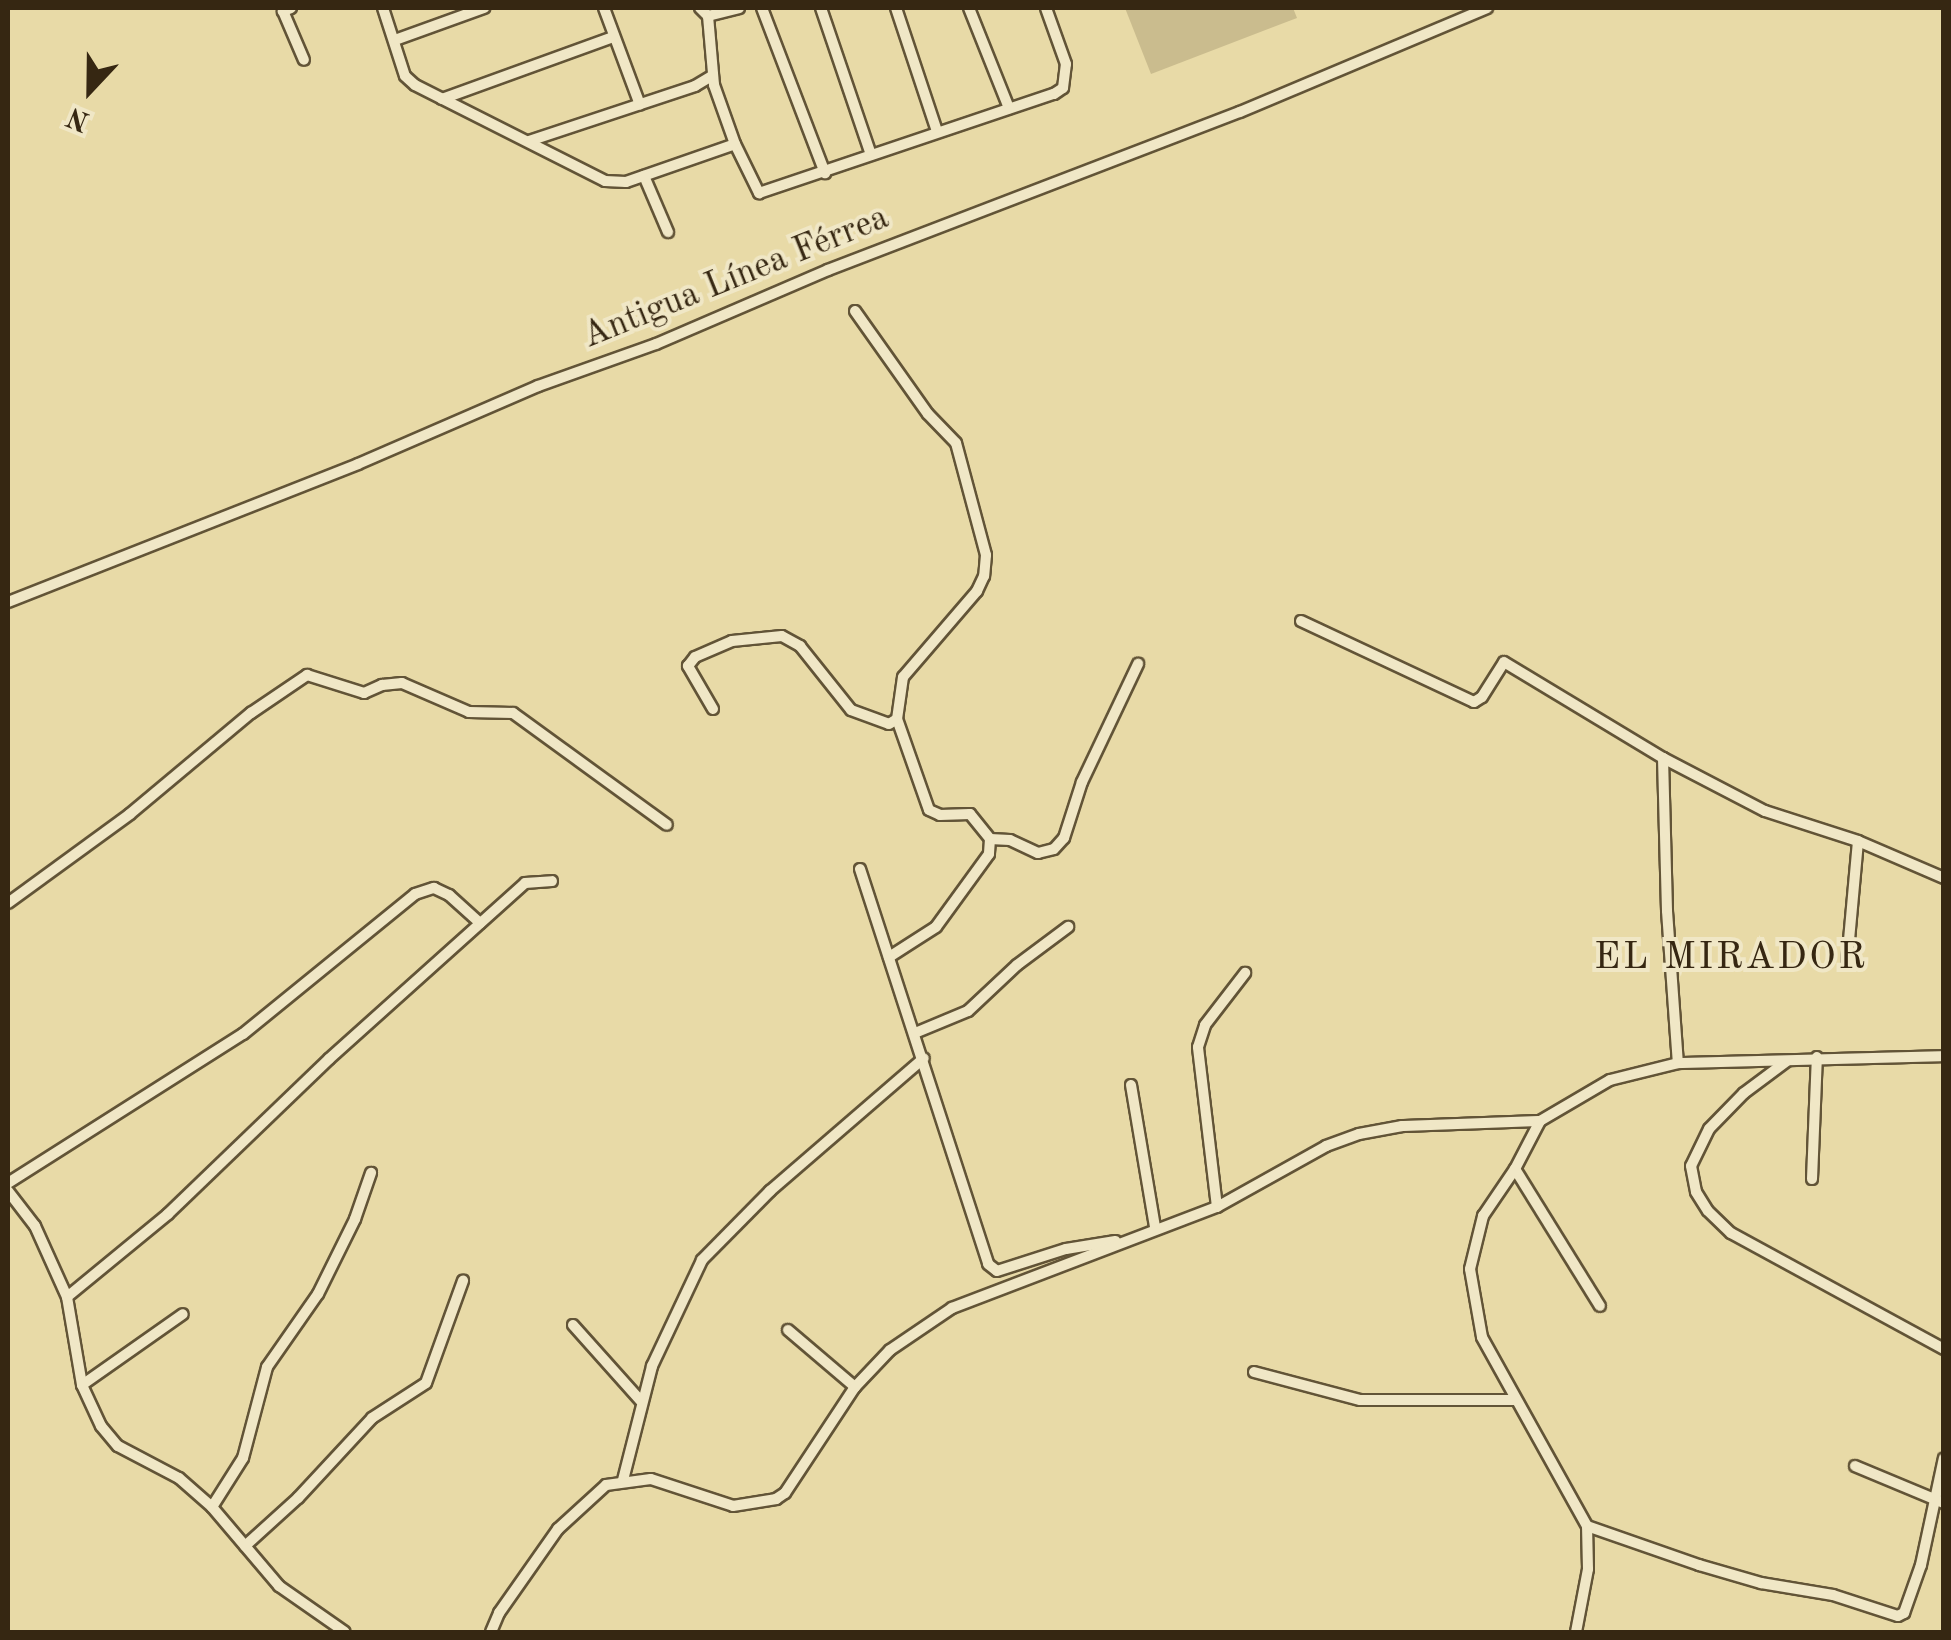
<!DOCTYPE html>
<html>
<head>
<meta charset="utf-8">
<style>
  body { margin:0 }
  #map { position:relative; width:1951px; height:1640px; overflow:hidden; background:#e8daa7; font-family:"Old Standard TT",serif }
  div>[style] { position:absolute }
  .green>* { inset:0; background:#cabc8e }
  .roads { filter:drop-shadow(2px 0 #625437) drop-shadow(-2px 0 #625437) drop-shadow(0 2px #625437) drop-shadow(0 -2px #625437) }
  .street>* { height:10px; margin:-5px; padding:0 5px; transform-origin:5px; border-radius:5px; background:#f0e7c6 }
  span { translate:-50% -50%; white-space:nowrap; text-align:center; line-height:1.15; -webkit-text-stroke:8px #f0e7c6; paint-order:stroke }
  .street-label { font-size:35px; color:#362712 }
  .neighbourhood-label { font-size:38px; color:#362712; letter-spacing:2.5px }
  .frame { position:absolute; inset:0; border:10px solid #362712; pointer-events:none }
  .north { position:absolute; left:40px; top:40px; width:100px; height:100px; -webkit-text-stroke:8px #f0e7c6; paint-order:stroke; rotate:202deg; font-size:28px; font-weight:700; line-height:40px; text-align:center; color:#362712 }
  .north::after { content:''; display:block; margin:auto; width:35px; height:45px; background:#362712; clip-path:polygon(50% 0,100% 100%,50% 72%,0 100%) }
</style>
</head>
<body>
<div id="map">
  <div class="green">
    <i style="clip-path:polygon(1125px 8px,1293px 8px,1297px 18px,1151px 74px)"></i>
  </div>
  <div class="roads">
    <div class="street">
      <i style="left:291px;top:8px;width:9px;rotate:159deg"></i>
      <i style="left:283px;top:11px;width:53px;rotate:66.8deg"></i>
      <i style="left:383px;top:8px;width:71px;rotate:72.1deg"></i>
      <i style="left:405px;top:76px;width:13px;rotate:42deg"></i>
      <i style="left:415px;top:85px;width:213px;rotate:26.8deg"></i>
      <i style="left:605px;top:181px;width:21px;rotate:3deg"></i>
      <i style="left:626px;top:182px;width:115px;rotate:-19.2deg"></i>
      <i style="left:604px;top:8px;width:103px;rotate:69.6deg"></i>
      <i style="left:700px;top:8px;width:11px;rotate:45deg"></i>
      <i style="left:708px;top:16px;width:32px;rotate:-14deg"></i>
      <i style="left:762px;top:8px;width:177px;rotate:69.1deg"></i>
      <i style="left:821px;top:8px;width:155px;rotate:71.2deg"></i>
      <i style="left:896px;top:8px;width:130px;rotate:71.6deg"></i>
      <i style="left:969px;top:8px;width:108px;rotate:68.2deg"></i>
      <i style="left:708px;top:16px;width:69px;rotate:85deg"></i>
      <i style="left:714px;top:85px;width:63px;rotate:70.4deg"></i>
      <i style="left:735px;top:144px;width:55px;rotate:63.9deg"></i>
      <i style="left:759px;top:193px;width:311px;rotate:-18.6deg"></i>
      <i style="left:1054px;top:94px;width:11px;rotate:-34deg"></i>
      <i style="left:1063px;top:88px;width:24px;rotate:-83deg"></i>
      <i style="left:1066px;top:64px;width:59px;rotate:-109.7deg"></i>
      <i style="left:395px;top:40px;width:95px;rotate:-19.8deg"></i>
      <i style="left:442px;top:99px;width:182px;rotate:-19.9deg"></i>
      <i style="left:529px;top:141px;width:175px;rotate:-18.3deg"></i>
      <i style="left:695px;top:86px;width:21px;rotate:-31deg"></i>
      <i style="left:644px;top:176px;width:61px;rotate:66.8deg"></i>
      <i style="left:855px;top:311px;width:126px;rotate:54.7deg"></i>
      <i style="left:928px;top:414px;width:40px;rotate:46deg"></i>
      <i style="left:956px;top:443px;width:116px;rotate:75deg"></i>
      <i style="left:986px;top:555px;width:21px;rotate:95deg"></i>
      <i style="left:984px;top:576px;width:17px;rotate:115deg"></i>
      <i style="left:977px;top:591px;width:113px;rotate:130.7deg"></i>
      <i style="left:903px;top:677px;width:42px;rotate:98.1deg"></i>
      <i style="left:897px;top:719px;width:96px;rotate:70.6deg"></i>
      <i style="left:929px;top:810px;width:12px;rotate:24deg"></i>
      <i style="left:940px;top:815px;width:30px;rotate:-2deg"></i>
      <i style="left:970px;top:814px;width:32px;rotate:51deg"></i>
      <i style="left:990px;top:839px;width:15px;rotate:94deg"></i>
      <i style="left:989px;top:854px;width:90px;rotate:126deg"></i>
      <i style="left:936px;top:927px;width:56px;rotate:147.4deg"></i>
      <i style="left:8px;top:602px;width:376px;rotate:-21.5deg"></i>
      <i style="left:358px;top:464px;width:196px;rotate:-23.4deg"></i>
      <i style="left:538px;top:386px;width:125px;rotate:-19.6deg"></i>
      <i style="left:656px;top:344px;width:187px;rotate:-23.3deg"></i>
      <i style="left:828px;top:270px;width:441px;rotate:-21deg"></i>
      <i style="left:1240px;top:112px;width:268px;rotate:-22.8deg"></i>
      <i style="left:1301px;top:621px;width:191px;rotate:25.1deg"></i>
      <i style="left:1474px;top:702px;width:9px;rotate:-32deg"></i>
      <i style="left:1482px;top:697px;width:41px;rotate:-57.8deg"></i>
      <i style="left:1504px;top:662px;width:186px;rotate:31.1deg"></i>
      <i style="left:1663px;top:758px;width:115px;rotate:27.5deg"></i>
      <i style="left:1765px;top:811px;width:98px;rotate:17.9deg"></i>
      <i style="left:1858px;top:841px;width:94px;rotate:23.3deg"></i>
      <i style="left:713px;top:709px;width:50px;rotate:-120.2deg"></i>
      <i style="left:688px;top:666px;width:11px;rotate:-52deg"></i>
      <i style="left:695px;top:657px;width:40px;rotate:-23.4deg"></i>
      <i style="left:732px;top:641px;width:50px;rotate:-5.7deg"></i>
      <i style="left:782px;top:636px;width:21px;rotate:29deg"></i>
      <i style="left:800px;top:646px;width:82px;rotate:51.4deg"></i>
      <i style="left:851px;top:710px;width:40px;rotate:20.2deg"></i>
      <i style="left:889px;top:724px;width:9px;rotate:-32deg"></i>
      <i style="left:1663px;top:758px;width:153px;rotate:88.5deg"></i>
      <i style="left:1667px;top:911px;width:152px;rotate:85.9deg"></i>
      <i style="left:990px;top:839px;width:20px;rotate:3deg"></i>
      <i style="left:1010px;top:840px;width:31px;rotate:25deg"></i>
      <i style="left:1038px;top:853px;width:16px;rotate:-14deg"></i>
      <i style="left:1054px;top:849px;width:15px;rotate:-48deg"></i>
      <i style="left:1064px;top:838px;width:59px;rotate:-72.2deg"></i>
      <i style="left:1082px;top:782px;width:131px;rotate:-64.6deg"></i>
      <i style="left:860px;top:869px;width:415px;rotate:72deg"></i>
      <i style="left:988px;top:1264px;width:11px;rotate:38deg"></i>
      <i style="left:997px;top:1271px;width:72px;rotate:-17.7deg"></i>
      <i style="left:1066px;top:1249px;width:50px;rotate:-9.3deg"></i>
      <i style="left:8px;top:903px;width:151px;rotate:-36.1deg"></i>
      <i style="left:130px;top:814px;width:158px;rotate:-39.9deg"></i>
      <i style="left:251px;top:713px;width:68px;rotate:-34.2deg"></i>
      <i style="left:307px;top:675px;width:60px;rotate:17.5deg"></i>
      <i style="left:364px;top:693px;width:20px;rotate:-24deg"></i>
      <i style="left:382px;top:685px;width:20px;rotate:-6deg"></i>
      <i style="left:402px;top:683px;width:73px;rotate:23.4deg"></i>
      <i style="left:469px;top:712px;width:44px;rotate:1.3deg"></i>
      <i style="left:513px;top:713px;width:190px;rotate:36deg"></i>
      <i style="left:1847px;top:962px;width:121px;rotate:-84.8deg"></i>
      <i style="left:915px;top:1033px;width:57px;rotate:-22.5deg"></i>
      <i style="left:968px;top:1011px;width:67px;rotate:-43.2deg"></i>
      <i style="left:1017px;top:965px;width:64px;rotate:-36.7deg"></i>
      <i style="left:1787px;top:1061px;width:54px;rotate:143.3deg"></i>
      <i style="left:1744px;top:1093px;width:50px;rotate:134.2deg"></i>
      <i style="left:1709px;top:1129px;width:41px;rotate:115.9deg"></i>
      <i style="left:1691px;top:1166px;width:26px;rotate:79deg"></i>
      <i style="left:1696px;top:1192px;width:22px;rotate:58deg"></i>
      <i style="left:1708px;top:1211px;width:32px;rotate:44deg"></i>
      <i style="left:1731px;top:1233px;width:243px;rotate:28.6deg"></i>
      <i style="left:1131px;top:1085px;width:144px;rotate:80.4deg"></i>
      <i style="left:1515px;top:1169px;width:161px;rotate:58.2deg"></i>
      <i style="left:1812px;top:1179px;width:122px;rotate:-87.7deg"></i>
      <i style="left:8px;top:1183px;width:278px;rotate:-32.4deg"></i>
      <i style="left:243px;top:1034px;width:222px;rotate:-39.1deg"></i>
      <i style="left:415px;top:894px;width:20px;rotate:-18deg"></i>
      <i style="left:434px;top:888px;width:17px;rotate:25deg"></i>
      <i style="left:449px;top:895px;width:42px;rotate:42.1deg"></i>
      <i style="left:8px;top:1191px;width:44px;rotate:52.4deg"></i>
      <i style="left:35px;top:1226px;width:78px;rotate:65.7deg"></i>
      <i style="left:67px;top:1297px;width:89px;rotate:80.3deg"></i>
      <i style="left:82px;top:1385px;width:45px;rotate:65.1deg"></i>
      <i style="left:101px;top:1426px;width:26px;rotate:50deg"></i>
      <i style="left:118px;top:1446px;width:69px;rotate:27.7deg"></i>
      <i style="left:179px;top:1478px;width:44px;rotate:41.3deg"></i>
      <i style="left:212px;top:1507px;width:104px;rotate:49.7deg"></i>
      <i style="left:279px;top:1586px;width:80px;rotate:34.9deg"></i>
      <i style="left:1217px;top:1207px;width:161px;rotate:-96.8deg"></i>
      <i style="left:1198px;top:1047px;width:23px;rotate:-72deg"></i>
      <i style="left:1205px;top:1025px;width:66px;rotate:-52.4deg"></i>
      <i style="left:67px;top:1297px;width:131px;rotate:-39.4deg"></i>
      <i style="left:168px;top:1214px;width:223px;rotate:-43.9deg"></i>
      <i style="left:329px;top:1059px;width:263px;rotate:-41.9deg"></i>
      <i style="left:525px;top:883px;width:27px;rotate:-4deg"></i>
      <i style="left:573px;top:1325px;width:101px;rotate:48.2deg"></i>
      <i style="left:788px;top:1330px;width:88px;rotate:40.4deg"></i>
      <i style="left:1254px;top:1372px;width:110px;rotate:14.8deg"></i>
      <i style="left:1360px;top:1400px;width:154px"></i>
      <i style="left:82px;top:1385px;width:123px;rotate:-35.1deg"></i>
      <i style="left:1855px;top:1466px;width:96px;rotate:22.6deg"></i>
      <i style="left:623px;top:1480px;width:118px;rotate:-75.7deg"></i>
      <i style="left:652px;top:1366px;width:117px;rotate:-64.7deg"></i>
      <i style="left:702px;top:1260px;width:97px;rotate:-45.4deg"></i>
      <i style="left:770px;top:1191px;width:203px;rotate:-40.8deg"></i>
      <i style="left:212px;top:1507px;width:58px;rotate:-57.7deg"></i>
      <i style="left:243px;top:1458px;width:94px;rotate:-75.2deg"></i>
      <i style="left:267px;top:1367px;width:89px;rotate:-55.1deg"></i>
      <i style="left:318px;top:1294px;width:84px;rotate:-63.7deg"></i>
      <i style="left:355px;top:1219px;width:49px;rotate:-70.8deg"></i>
      <i style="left:1587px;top:1526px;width:119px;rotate:19.2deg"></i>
      <i style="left:1699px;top:1565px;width:65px;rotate:16.2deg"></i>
      <i style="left:1761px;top:1583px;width:73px;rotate:9.5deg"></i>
      <i style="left:1833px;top:1595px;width:68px;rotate:17.9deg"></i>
      <i style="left:1898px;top:1616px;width:7px;rotate:-27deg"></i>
      <i style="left:1904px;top:1613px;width:51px;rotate:-70.5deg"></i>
      <i style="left:1921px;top:1565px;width:109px;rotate:-77.9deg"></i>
      <i style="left:245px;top:1546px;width:72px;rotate:-42.2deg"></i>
      <i style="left:298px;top:1498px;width:109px;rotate:-47.2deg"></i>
      <i style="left:372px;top:1418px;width:64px;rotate:-32.9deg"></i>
      <i style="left:426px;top:1383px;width:109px;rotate:-70.1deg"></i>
      <i style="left:491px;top:1632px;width:21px;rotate:-67deg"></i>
      <i style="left:499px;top:1613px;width:103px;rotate:-54.9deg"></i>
      <i style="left:558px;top:1529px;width:65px;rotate:-42.5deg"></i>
      <i style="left:606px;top:1485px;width:45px;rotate:-7.6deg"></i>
      <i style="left:651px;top:1479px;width:86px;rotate:18.2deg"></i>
      <i style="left:733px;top:1506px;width:44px;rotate:-9.2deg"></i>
      <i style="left:776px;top:1499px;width:11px;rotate:-34deg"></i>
      <i style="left:785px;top:1493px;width:127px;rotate:-56.6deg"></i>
      <i style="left:855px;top:1387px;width:51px;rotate:-46.6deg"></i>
      <i style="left:890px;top:1350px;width:75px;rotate:-34.1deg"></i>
      <i style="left:952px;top:1308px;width:284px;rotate:-20.9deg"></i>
      <i style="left:1217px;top:1207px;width:125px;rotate:-29.2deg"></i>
      <i style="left:1326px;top:1146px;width:35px;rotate:-20deg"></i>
      <i style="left:1359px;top:1134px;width:44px;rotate:-10.5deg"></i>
      <i style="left:1402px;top:1126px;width:138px;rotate:-2.1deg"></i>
      <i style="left:1576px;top:1632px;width:64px;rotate:-79.2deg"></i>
      <i style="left:1588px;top:1569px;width:43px;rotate:-91.3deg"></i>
      <i style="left:1587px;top:1526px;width:216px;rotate:-119.1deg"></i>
      <i style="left:1482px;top:1337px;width:69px;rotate:-100deg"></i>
      <i style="left:1470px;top:1269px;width:55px;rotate:-76.2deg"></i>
      <i style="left:1483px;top:1216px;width:57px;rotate:-55.8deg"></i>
      <i style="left:1515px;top:1169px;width:54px;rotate:-62.5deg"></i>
      <i style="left:1540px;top:1121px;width:81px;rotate:-30.4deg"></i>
      <i style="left:1610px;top:1080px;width:70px;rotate:-14deg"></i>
      <i style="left:1678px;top:1063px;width:266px;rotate:-1.5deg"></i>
    </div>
  </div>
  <div class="street-label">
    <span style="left:736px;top:278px;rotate:-22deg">Antigua Línea Férrea</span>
  </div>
  <div class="neighbourhood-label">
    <span style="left:1731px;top:959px">EL MIRADOR</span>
  </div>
  <div class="frame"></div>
  <div class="north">N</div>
</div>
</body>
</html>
